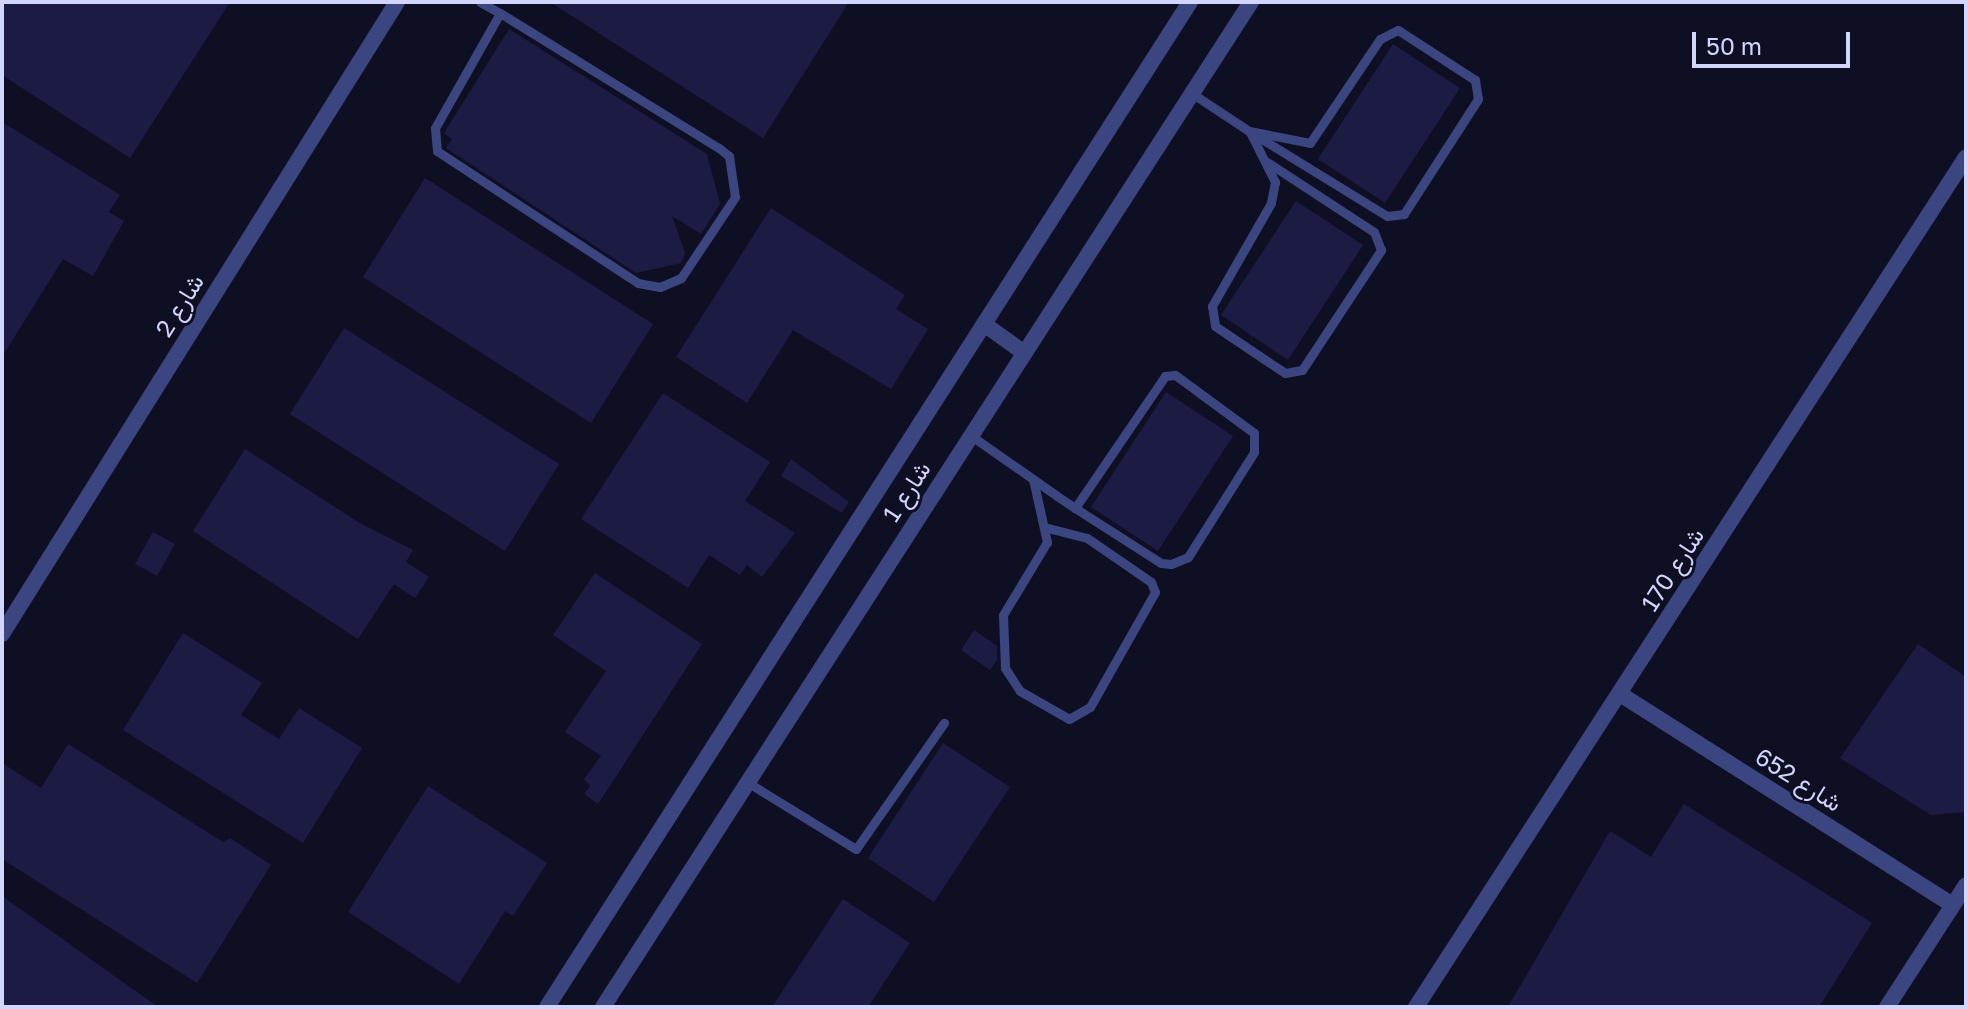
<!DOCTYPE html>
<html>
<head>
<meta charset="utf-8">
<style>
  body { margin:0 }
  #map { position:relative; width:1968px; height:1009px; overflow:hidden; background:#0f0f24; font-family:"Golos Text",Vazirmatn,sans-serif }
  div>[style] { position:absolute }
  .building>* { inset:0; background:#1b1b44 }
  .lane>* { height:9px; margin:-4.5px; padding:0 4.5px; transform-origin:4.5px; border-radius:4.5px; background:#3b4681 }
  .street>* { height:16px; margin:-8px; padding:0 8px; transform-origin:8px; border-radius:8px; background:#3b4681 }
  span { translate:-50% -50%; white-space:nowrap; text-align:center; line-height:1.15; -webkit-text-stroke:6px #0f0f24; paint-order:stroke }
  .street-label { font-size:24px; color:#d2d6fe }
  .frame { position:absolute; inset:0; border:4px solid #d2d6fe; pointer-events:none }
  .scale { position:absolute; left:1692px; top:32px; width:158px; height:36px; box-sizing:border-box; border:4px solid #d2d6fe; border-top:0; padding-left:10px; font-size:24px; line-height:28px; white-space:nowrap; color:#d2d6fe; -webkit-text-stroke:6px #0f0f24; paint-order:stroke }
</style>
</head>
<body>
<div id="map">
  <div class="building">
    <i style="clip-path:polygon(2px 2px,230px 2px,130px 158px,2px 75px)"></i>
    <i style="clip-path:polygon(550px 2px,849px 2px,763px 138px)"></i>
    <i style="clip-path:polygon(509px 29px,707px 154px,720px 204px,701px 234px,672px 216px,685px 253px,681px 263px,636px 273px,446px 148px,452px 139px,444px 133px)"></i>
    <i style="clip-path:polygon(1393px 44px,1460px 88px,1385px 203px,1318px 159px)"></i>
    <i style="clip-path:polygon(2px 122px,120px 195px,109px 212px,124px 221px,93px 276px,63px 259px,2px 357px)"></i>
    <i style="clip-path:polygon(425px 178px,653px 324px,591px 423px,363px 277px)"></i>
    <i style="clip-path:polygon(1296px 201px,1363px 245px,1288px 360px,1221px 315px)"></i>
    <i style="clip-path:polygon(771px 208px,905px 295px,896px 309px,928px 329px,891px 389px,793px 330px,747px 403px,676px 357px)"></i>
    <i style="clip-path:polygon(344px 328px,559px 464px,505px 551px,290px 414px)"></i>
    <i style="clip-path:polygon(1166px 392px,1233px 436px,1158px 551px,1091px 507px)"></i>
    <i style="clip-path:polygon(663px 393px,770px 462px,745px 501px,795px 533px,762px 577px,747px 565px,740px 575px,709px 555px,688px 588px,581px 519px)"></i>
    <i style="clip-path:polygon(245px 449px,358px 522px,413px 550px,406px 562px,429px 577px,415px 598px,394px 584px,358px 639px,193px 531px)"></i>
    <i style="clip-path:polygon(791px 459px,849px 502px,842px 513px,781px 476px)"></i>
    <i style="clip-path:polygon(153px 532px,175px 544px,157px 576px,135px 564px)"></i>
    <i style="clip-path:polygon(595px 573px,702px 644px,598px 804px,584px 794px,590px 786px,584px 779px,601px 756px,565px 732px,606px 671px,553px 635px)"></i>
    <i style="clip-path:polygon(974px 630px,997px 646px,997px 660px,990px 670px,961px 650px)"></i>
    <i style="clip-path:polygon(183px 633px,262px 683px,241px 715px,279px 739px,299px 708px,362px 748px,303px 843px,123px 730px)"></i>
    <i style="clip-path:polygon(1918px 644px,1966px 677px,1966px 812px,1931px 815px,1840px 758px)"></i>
    <i style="clip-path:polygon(943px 743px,1010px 787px,934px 902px,868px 858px)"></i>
    <i style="clip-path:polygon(68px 744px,223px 842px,230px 838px,271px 865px,197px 983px,2px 859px,2px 763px,41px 788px)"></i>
    <i style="clip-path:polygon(428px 786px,547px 863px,513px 916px,505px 911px,459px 984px,348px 912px)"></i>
    <i style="clip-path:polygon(1684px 804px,1872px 923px,1819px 1007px,1508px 1007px,1610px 831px,1651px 857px)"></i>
    <i style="clip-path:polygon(2px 896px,158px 1007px,2px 1007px)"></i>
    <i style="clip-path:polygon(843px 899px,910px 943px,868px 1007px,772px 1007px)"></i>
  </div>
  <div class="lane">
    <i style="left:480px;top:2px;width:23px;rotate:29deg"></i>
    <i style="left:500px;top:13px;width:257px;rotate:31.7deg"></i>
    <i style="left:719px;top:148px;width:13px;rotate:39deg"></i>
    <i style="left:729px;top:156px;width:41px;rotate:81.7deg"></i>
    <i style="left:735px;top:197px;width:97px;rotate:123.7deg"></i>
    <i style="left:681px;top:278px;width:23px;rotate:157deg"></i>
    <i style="left:660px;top:287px;width:22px;rotate:-170deg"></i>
    <i style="left:638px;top:283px;width:240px;rotate:-146.7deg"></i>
    <i style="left:437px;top:151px;width:23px;rotate:-95deg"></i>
    <i style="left:435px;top:128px;width:132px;rotate:-60.5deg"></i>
    <i style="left:1193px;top:94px;width:67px;rotate:33.5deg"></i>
    <i style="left:1249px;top:131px;width:62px;rotate:11.1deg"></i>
    <i style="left:1310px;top:143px;width:125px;rotate:-56.1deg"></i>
    <i style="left:1380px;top:39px;width:20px;rotate:-27deg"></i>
    <i style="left:1398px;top:30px;width:92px;rotate:33deg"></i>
    <i style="left:1475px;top:80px;width:19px;rotate:81deg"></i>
    <i style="left:1478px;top:99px;width:137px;rotate:122.8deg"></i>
    <i style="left:1404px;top:214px;width:17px;rotate:173deg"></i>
    <i style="left:1387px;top:216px;width:162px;rotate:-148.4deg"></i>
    <i style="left:1251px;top:134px;width:54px;rotate:63.4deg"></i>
    <i style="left:1275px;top:182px;width:21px;rotate:101deg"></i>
    <i style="left:1271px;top:203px;width:119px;rotate:119.8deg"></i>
    <i style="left:1212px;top:306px;width:20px;rotate:81deg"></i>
    <i style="left:1215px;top:326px;width:84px;rotate:33.9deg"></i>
    <i style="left:1285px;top:373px;width:17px;rotate:-10deg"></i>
    <i style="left:1302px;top:370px;width:144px;rotate:-56.6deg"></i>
    <i style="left:1381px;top:250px;width:19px;rotate:-111deg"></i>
    <i style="left:1374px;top:232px;width:128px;rotate:-146.8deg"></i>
    <i style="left:970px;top:435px;width:106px;rotate:35deg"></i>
    <i style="left:1057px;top:496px;width:22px;rotate:34deg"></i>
    <i style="left:1075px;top:508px;width:102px;rotate:32.6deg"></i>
    <i style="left:1161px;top:563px;width:10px;rotate:6deg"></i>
    <i style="left:1171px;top:564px;width:18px;rotate:-22deg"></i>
    <i style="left:1188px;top:557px;width:124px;rotate:-57.8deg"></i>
    <i style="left:1254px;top:452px;width:19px;rotate:-90deg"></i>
    <i style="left:1254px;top:433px;width:98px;rotate:-143.7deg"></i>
    <i style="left:1175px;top:375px;width:10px;rotate:174deg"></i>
    <i style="left:1165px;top:376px;width:160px;rotate:124.3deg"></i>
    <i style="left:1033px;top:479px;width:65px;rotate:77.5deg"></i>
    <i style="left:1047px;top:542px;width:85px;rotate:121.1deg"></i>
    <i style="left:1003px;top:615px;width:53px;rotate:87.8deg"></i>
    <i style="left:1005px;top:668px;width:27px;rotate:57deg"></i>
    <i style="left:1020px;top:691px;width:56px;rotate:29.7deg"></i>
    <i style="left:1069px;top:719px;width:24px;rotate:-30deg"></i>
    <i style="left:1090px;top:707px;width:132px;rotate:-60.5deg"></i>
    <i style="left:1155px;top:592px;width:11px;rotate:-112deg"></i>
    <i style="left:1151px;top:582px;width:78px;rotate:-145.5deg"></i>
    <i style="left:1087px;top:538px;width:40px;rotate:-165.6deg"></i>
    <i style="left:747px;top:782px;width:128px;rotate:31.6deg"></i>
    <i style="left:856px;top:849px;width:154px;rotate:-55.1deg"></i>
  </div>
  <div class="street">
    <i style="left:984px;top:324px;width:48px;rotate:35.7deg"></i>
    <i style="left:2px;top:634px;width:745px;rotate:-57.99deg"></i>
    <i style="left:1620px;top:694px;width:394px;rotate:32.4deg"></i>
    <i style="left:547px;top:1007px;width:1193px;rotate:-57.39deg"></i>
    <i style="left:603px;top:1007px;width:1196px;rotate:-57.19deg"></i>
    <i style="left:1416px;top:1007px;width:1012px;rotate:-57.09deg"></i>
    <i style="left:1887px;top:1007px;width:145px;rotate:-57.1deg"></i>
  </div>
  <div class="street-label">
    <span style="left:179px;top:305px;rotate:-58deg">شارع 2</span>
    <span style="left:906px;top:491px;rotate:-57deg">شارع 1</span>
    <span style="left:1672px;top:569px;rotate:-57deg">شارع 170</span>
    <span style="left:1799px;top:779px;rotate:32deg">شارع 652</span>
  </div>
  <div class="frame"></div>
  <div class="scale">50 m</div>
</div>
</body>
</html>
